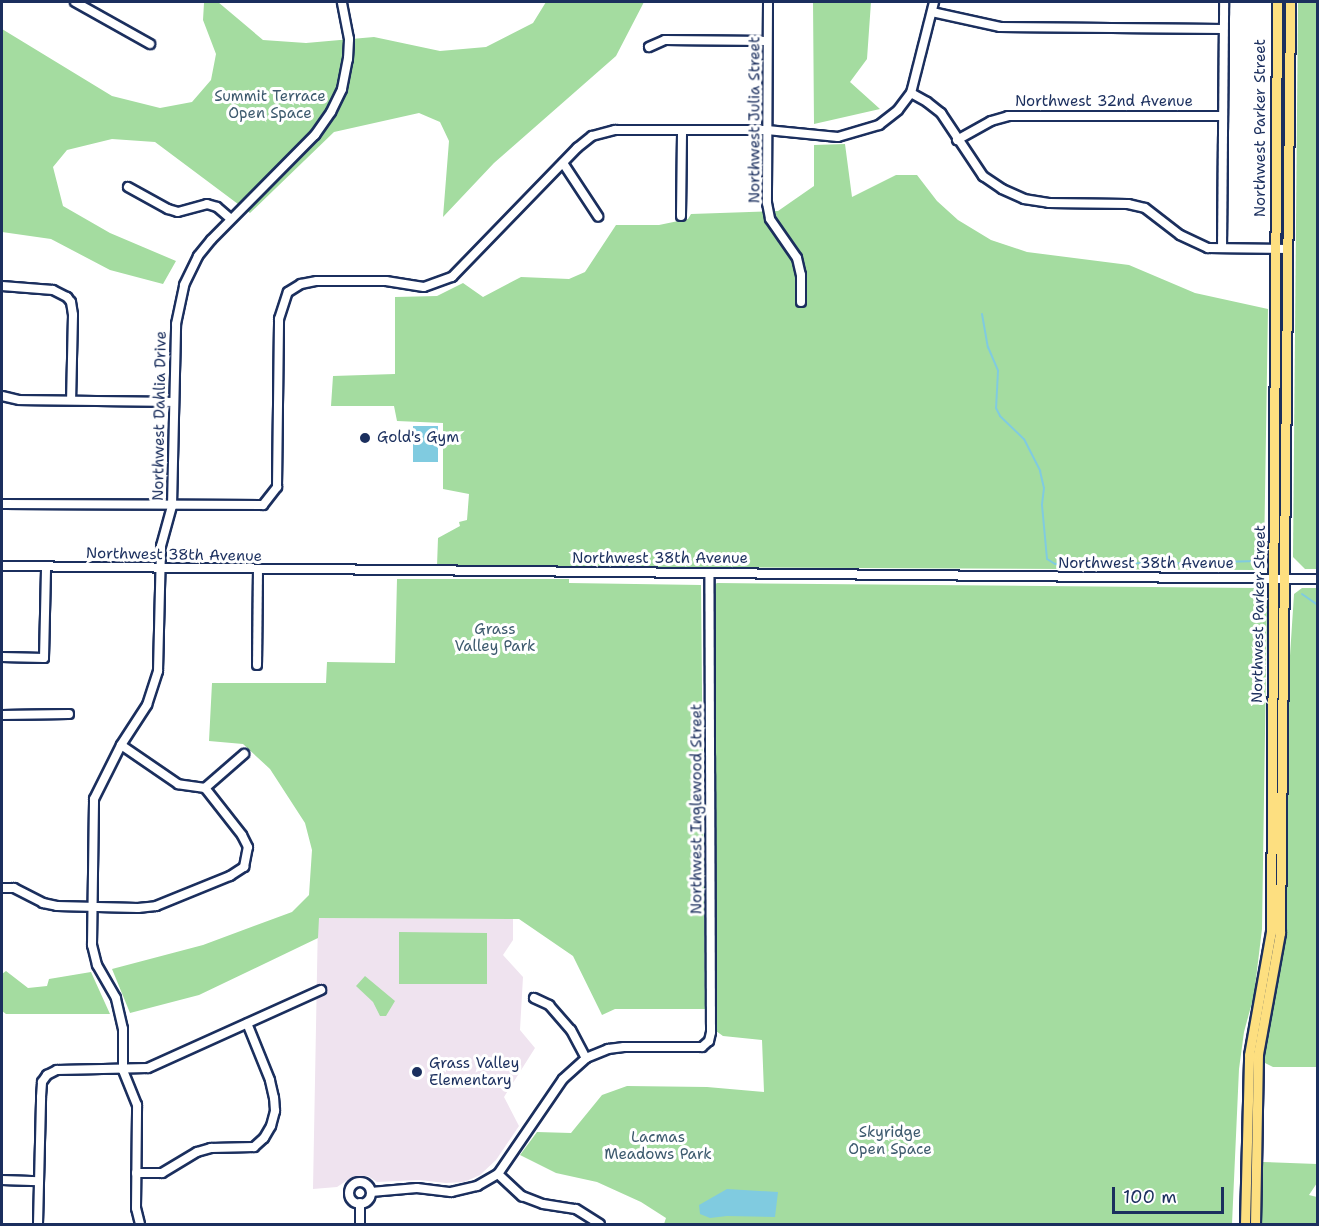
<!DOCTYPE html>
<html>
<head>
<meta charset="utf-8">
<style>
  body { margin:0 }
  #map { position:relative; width:1319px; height:1226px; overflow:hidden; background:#fff; font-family:"Shantell Sans",sans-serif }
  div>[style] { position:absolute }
  .built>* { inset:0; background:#efe3ef }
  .green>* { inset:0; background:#a4dca0 }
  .water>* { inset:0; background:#80cbe0 }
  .stream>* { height:2px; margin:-1px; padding:0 1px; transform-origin:1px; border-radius:1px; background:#80cbe0 }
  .roads { filter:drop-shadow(2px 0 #1b2f5e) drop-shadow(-2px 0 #1b2f5e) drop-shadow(0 2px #1b2f5e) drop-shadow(0 -2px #1b2f5e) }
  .minor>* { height:8px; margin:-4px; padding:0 4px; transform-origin:4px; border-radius:4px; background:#fff }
  .minor>.ring { margin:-4px; padding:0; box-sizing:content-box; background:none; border:8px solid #fff; border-radius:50% }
  .major>* { height:9px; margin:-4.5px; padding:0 4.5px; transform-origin:4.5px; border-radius:4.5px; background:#fddf80 }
  .dots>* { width:16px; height:16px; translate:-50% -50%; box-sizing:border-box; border:3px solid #fff; border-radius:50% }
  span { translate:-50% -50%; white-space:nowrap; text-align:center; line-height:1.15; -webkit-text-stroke:6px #fff; paint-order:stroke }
  .park-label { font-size:15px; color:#3d5a6e }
  .street-label { font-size:15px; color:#1b2f5e }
  .poi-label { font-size:15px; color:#1b2f5e }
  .left { translate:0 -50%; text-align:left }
  .frame { position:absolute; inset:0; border:3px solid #1b2f5e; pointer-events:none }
  .scale { position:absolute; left:1112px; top:1187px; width:112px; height:27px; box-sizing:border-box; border:3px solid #1b2f5e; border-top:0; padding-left:8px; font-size:18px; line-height:21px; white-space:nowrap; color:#1b2f5e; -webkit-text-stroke:4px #fff; paint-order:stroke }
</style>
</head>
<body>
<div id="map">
  <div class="built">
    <i style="clip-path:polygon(318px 918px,513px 919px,513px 940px,503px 955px,523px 977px,520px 1030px,535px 1048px,504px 1097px,519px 1126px,496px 1160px,480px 1175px,464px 1182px,446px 1183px,419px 1180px,377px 1182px,368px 1176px,352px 1177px,337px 1187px,313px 1189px)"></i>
  </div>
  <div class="green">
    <i style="clip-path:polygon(210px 2px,218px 2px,263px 40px,306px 43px,374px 37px,440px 51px,486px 47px,533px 23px,546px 2px,644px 2px,616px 56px,494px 163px,443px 217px,449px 141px,440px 122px,419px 113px,334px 132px,250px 213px,155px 142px,112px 139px,67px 150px,53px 167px,63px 206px,110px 233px,176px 261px,163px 284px,110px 270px,51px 239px,2px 232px,2px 29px,112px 96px,160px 108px,192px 102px,211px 80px,216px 54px,203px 20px,204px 3px)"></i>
    <i style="clip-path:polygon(813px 2px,871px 2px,867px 59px,850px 82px,880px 109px,814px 124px)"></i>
    <i style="clip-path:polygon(1298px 2px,1318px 2px,1317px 569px,1305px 569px,1293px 557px)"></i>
    <i style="clip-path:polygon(845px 144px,852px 197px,896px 175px,917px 175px,937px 201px,958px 220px,991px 240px,1027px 252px,1129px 265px,1195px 293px,1268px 309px,1264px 558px,1254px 570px,437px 566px,438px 538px,460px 526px,459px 522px,467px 520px,469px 494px,443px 489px,443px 423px,397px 421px,394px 406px,331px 406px,333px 376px,395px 374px,395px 297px,437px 296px,463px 283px,483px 297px,521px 277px,569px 279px,585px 272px,616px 225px,659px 225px,688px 219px,691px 214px,778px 211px,814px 186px,814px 145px)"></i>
    <i style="clip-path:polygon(397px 579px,569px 579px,569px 583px,701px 585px,705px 1009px,615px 1009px,602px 1015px,573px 956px,519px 919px,319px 918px,318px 938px,199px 995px,130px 1013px,112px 969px,203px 945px,292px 912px,309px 895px,312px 850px,305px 823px,270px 769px,243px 744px,209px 741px,212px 683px,326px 683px,327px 662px,395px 663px)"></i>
    <i style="clip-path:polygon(717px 583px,1257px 588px,1265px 597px,1267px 603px,1262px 929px,1254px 995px,1244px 1032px,1239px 1069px,1232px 1224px,664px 1224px,666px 1218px,641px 1202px,597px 1182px,556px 1173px,520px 1155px,537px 1132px,571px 1133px,602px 1095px,627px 1086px,707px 1087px,764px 1092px,762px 1040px,723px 1036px,716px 1031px,714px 585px)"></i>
    <i style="clip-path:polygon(1302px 588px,1317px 588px,1317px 1067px,1273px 1067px,1265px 1063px,1263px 1057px,1268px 1018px,1279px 978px,1283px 943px,1289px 671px,1294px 594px)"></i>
    <i style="clip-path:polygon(399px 932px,487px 933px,487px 984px,399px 984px)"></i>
    <i style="clip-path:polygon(6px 971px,28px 988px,47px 986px,49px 979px,91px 972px,110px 1014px,6px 1014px,2px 1011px,2px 974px)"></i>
    <i style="clip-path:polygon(365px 976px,395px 1001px,386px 1016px,380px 1016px,373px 1002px,356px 986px)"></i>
    <i style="clip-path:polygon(1263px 1162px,1317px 1164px,1317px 1183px,1309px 1195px,1317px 1197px,1317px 1224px,1261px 1224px)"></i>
  </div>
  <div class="water">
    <i style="clip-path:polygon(413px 426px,438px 426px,438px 462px,413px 462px)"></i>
    <i style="clip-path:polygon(727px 1189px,778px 1192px,775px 1217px,727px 1216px,710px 1218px,700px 1214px,699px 1205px)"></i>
  </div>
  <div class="stream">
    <i style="left:982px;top:314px;width:34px;rotate:80deg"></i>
    <i style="left:988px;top:347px;width:26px;rotate:67deg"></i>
    <i style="left:998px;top:371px;width:37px;rotate:93deg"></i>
    <i style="left:996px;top:408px;width:9px;rotate:63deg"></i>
    <i style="left:1000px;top:416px;width:33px;rotate:44deg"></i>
    <i style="left:1024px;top:439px;width:36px;rotate:63deg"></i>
    <i style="left:1040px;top:471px;width:17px;rotate:77deg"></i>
    <i style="left:1044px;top:488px;width:17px;rotate:97deg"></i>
    <i style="left:1042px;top:505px;width:54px;rotate:84.7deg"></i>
    <i style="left:1047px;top:559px;width:9px;rotate:32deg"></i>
    <i style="left:1055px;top:564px;width:34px;rotate:-5deg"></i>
    <i style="left:1098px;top:560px;width:52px;rotate:4.4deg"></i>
    <i style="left:1150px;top:564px;width:107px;rotate:-1.6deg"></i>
    <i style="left:1302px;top:594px;width:19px;rotate:35deg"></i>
  </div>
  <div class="roads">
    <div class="minor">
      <i style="left:75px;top:2px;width:86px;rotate:29.2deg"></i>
      <i style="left:768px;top:2px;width:201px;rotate:90.3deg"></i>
      <i style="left:767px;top:203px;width:16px;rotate:79deg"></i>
      <i style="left:770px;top:219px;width:47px;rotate:55.3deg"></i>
      <i style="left:797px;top:258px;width:17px;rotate:77deg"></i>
      <i style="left:801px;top:275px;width:27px;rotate:90deg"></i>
      <i style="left:932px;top:12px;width:70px;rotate:12.4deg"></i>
      <i style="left:1000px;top:27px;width:223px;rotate:0.5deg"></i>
      <i style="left:649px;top:47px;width:17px;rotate:-24deg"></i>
      <i style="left:665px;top:40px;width:102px;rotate:0.6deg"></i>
      <i style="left:911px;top:93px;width:18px;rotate:29deg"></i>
      <i style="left:927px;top:102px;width:18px;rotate:38deg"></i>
      <i style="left:941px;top:113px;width:76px;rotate:56.3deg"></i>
      <i style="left:983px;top:176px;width:23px;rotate:34deg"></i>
      <i style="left:1002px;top:189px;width:24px;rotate:24deg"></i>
      <i style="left:1024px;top:199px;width:25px;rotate:9deg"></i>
      <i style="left:1049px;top:203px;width:79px;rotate:0.7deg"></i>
      <i style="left:1128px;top:204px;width:17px;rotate:13deg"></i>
      <i style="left:1145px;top:208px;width:44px;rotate:37.6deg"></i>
      <i style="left:1180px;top:235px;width:31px;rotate:25deg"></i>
      <i style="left:1208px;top:248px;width:80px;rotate:0.7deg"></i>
      <i style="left:957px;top:140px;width:39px;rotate:-29deg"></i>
      <i style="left:991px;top:121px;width:18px;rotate:-16deg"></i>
      <i style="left:1008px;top:116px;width:214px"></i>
      <i style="left:563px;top:163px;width:64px;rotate:56.6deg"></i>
      <i style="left:128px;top:187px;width:46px;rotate:28.8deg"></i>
      <i style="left:168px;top:209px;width:10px;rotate:17deg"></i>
      <i style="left:178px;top:212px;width:30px;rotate:-15deg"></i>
      <i style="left:207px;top:204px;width:10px;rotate:17deg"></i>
      <i style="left:217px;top:207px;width:18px;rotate:41deg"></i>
      <i style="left:681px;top:216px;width:86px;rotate:-89.3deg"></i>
      <i style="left:1222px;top:248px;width:246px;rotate:-89.5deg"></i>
      <i style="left:2px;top:286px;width:51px;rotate:4.5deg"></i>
      <i style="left:53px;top:290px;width:16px;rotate:27deg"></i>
      <i style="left:67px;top:297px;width:6px;rotate:51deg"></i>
      <i style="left:71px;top:302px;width:13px;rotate:81deg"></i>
      <i style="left:73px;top:315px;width:85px;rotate:91.3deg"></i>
      <i style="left:2px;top:396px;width:18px;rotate:13deg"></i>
      <i style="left:20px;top:400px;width:153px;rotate:0.7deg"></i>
      <i style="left:2px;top:504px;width:261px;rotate:0.2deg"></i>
      <i style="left:263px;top:505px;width:23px;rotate:-52deg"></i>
      <i style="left:277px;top:487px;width:168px;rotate:-89.3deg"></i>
      <i style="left:279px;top:319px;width:28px;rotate:-72deg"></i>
      <i style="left:288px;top:292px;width:15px;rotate:-32deg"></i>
      <i style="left:301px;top:284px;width:16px;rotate:-11deg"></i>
      <i style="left:317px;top:281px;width:69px"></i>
      <i style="left:386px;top:281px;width:38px;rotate:9deg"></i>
      <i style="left:424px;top:287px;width:30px;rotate:-20deg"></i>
      <i style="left:452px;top:277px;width:180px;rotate:-45.9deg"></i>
      <i style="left:577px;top:148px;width:19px;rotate:-39deg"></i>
      <i style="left:592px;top:136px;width:24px;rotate:-15deg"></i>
      <i style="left:615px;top:130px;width:152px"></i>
      <i style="left:767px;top:130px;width:71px;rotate:5.6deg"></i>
      <i style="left:838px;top:137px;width:43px;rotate:-16.3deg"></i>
      <i style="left:879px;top:125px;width:24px;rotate:-38deg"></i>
      <i style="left:898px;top:110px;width:21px;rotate:-53deg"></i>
      <i style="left:911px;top:93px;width:94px;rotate:-75.8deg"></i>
      <i style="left:2px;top:566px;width:1316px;rotate:0.57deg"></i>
      <i style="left:2px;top:657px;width:42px;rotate:1.4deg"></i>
      <i style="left:44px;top:658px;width:91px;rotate:-88.7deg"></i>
      <i style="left:257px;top:665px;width:95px;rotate:-89.4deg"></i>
      <i style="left:2px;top:715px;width:67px;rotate:-0.9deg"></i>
      <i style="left:205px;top:788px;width:52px;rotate:-41.1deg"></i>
      <i style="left:2px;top:888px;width:12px"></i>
      <i style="left:14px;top:888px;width:33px;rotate:27deg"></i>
      <i style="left:43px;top:903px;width:14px;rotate:12deg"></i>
      <i style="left:57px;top:906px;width:81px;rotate:1.4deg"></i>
      <i style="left:138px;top:908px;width:18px;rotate:-6deg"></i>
      <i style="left:156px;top:906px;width:80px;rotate:-22.1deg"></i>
      <i style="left:230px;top:876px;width:17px;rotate:-33deg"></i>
      <i style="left:244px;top:867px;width:20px;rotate:-79deg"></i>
      <i style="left:248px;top:847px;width:13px;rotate:-117deg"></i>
      <i style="left:242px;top:835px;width:60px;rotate:-128.2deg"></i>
      <i style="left:205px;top:788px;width:27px;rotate:-172deg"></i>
      <i style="left:178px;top:784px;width:69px;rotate:-145.6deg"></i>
      <i style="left:534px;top:998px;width:17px;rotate:25deg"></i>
      <i style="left:549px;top:1005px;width:33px;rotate:49deg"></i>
      <i style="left:571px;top:1030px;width:32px;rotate:62deg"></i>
      <i style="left:136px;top:1173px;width:26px"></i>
      <i style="left:162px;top:1173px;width:41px;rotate:-31deg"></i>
      <i style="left:197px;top:1152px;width:15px;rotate:-16deg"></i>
      <i style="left:211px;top:1148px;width:43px;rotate:-1.3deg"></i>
      <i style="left:254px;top:1147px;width:13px;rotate:-42deg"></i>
      <i style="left:264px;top:1138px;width:14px;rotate:-60deg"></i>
      <i style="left:271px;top:1126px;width:16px;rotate:-75deg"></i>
      <i style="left:275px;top:1111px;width:13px;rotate:-94deg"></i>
      <i style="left:274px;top:1098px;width:18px;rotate:-103deg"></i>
      <i style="left:270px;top:1080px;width:61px;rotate:-112deg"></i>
      <i style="left:498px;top:1174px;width:33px;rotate:43deg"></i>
      <i style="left:522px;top:1196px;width:22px;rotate:21deg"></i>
      <i style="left:543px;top:1204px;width:33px;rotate:9deg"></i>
      <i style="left:576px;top:1209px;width:28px;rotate:32deg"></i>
      <i style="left:2px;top:1180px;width:37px;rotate:2deg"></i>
      <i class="ring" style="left:349px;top:1182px;width:14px;height:14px"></i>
      <i style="left:371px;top:1192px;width:46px;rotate:-5deg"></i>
      <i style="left:417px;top:1188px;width:34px;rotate:7deg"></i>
      <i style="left:451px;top:1192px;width:27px;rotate:-13deg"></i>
      <i style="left:477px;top:1186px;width:24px;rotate:-30deg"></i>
      <i style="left:498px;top:1174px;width:115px;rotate:-55.6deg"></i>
      <i style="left:563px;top:1079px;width:31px;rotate:-42deg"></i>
      <i style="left:586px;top:1058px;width:24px;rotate:-22deg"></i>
      <i style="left:608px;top:1049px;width:16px;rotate:-7deg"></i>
      <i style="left:624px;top:1047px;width:78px"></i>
      <i style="left:702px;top:1047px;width:9px;rotate:-41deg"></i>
      <i style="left:709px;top:1041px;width:9px;rotate:-77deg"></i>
      <i style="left:711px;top:1032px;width:459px;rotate:-90.2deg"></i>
      <i style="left:38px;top:1224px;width:127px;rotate:-88.6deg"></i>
      <i style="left:41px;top:1097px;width:15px;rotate:-86deg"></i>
      <i style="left:42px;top:1082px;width:9px;rotate:-54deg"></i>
      <i style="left:47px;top:1075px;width:11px;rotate:-27deg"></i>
      <i style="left:57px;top:1070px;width:91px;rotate:-1.3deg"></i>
      <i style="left:148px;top:1068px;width:190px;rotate:-24.3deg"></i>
      <i style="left:140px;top:1224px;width:16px;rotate:-104deg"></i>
      <i style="left:136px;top:1208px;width:103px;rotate:-89.4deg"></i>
      <i style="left:137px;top:1105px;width:38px;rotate:-112deg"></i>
      <i style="left:123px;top:1070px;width:41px;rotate:-90deg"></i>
      <i style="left:123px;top:1029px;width:32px;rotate:-103deg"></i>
      <i style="left:116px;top:998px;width:38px;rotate:-120deg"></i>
      <i style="left:97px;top:965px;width:21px;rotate:-104deg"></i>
      <i style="left:92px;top:945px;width:146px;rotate:-89.2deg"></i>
      <i style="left:94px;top:799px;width:60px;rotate:-63.4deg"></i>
      <i style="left:121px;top:745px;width:48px;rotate:-57deg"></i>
      <i style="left:147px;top:705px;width:36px;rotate:-72deg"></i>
      <i style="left:158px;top:671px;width:125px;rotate:-88.6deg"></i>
      <i style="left:161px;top:546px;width:41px;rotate:-74.6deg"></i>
      <i style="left:172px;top:506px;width:182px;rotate:-88.7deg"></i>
      <i style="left:176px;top:324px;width:40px;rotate:-78deg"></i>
      <i style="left:184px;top:285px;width:32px;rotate:-64deg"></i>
      <i style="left:198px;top:256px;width:21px;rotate:-51deg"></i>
      <i style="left:211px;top:240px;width:148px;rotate:-45.3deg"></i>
      <i style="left:315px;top:135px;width:28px;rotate:-55deg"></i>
      <i style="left:331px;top:112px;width:25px;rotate:-64deg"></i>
      <i style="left:342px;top:89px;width:31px;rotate:-79deg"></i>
      <i style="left:348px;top:59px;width:20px;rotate:-87deg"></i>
      <i style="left:349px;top:39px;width:38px;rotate:-101deg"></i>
      <i style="left:360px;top:1224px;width:21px;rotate:-90deg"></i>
    </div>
    <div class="major">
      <i style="left:1245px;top:1224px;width:169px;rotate:-88.6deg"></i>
      <i style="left:1249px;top:1055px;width:125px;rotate:-79.9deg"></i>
      <i style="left:1271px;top:932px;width:930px;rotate:-89.63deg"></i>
      <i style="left:1255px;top:1224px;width:170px;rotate:-89deg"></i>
      <i style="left:1258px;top:1054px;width:123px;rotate:-79.7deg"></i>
      <i style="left:1280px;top:933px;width:931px;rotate:-89.38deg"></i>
    </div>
  </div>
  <div class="dots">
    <i style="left:365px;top:438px;background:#1b2f5e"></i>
    <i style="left:417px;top:1072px;background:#1b2f5e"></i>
  </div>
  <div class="park-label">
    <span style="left:270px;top:105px">Summit Terrace<br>Open Space</span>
    <span style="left:495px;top:638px">Grass<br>Valley Park</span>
    <span style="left:890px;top:1141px">Skyridge<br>Open Space</span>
    <span style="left:658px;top:1146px">Lacmas<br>Meadows Park</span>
  </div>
  <div class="street-label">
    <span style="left:1104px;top:102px">Northwest 32nd Avenue</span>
    <span style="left:755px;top:120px;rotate:-90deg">Northwest Julia Street</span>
    <span style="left:1261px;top:128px;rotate:-90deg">Northwest Parker Street</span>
    <span style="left:160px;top:416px;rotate:-89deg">Northwest Dahlia Drive</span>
    <span style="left:174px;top:555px;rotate:1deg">Northwest 38th Avenue</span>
    <span style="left:660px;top:559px">Northwest 38th Avenue</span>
    <span style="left:1146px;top:564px">Northwest 38th Avenue</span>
    <span style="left:1259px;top:614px;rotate:-89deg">Northwest Parker Street</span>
    <span style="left:697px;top:809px;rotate:-90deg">Northwest Inglewood Street</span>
  </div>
  <div class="poi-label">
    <span class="left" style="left:377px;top:438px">Gold's Gym</span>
    <span class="left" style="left:429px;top:1072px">Grass Valley<br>Elementary</span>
  </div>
  <div class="frame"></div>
  <div class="scale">100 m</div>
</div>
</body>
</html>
